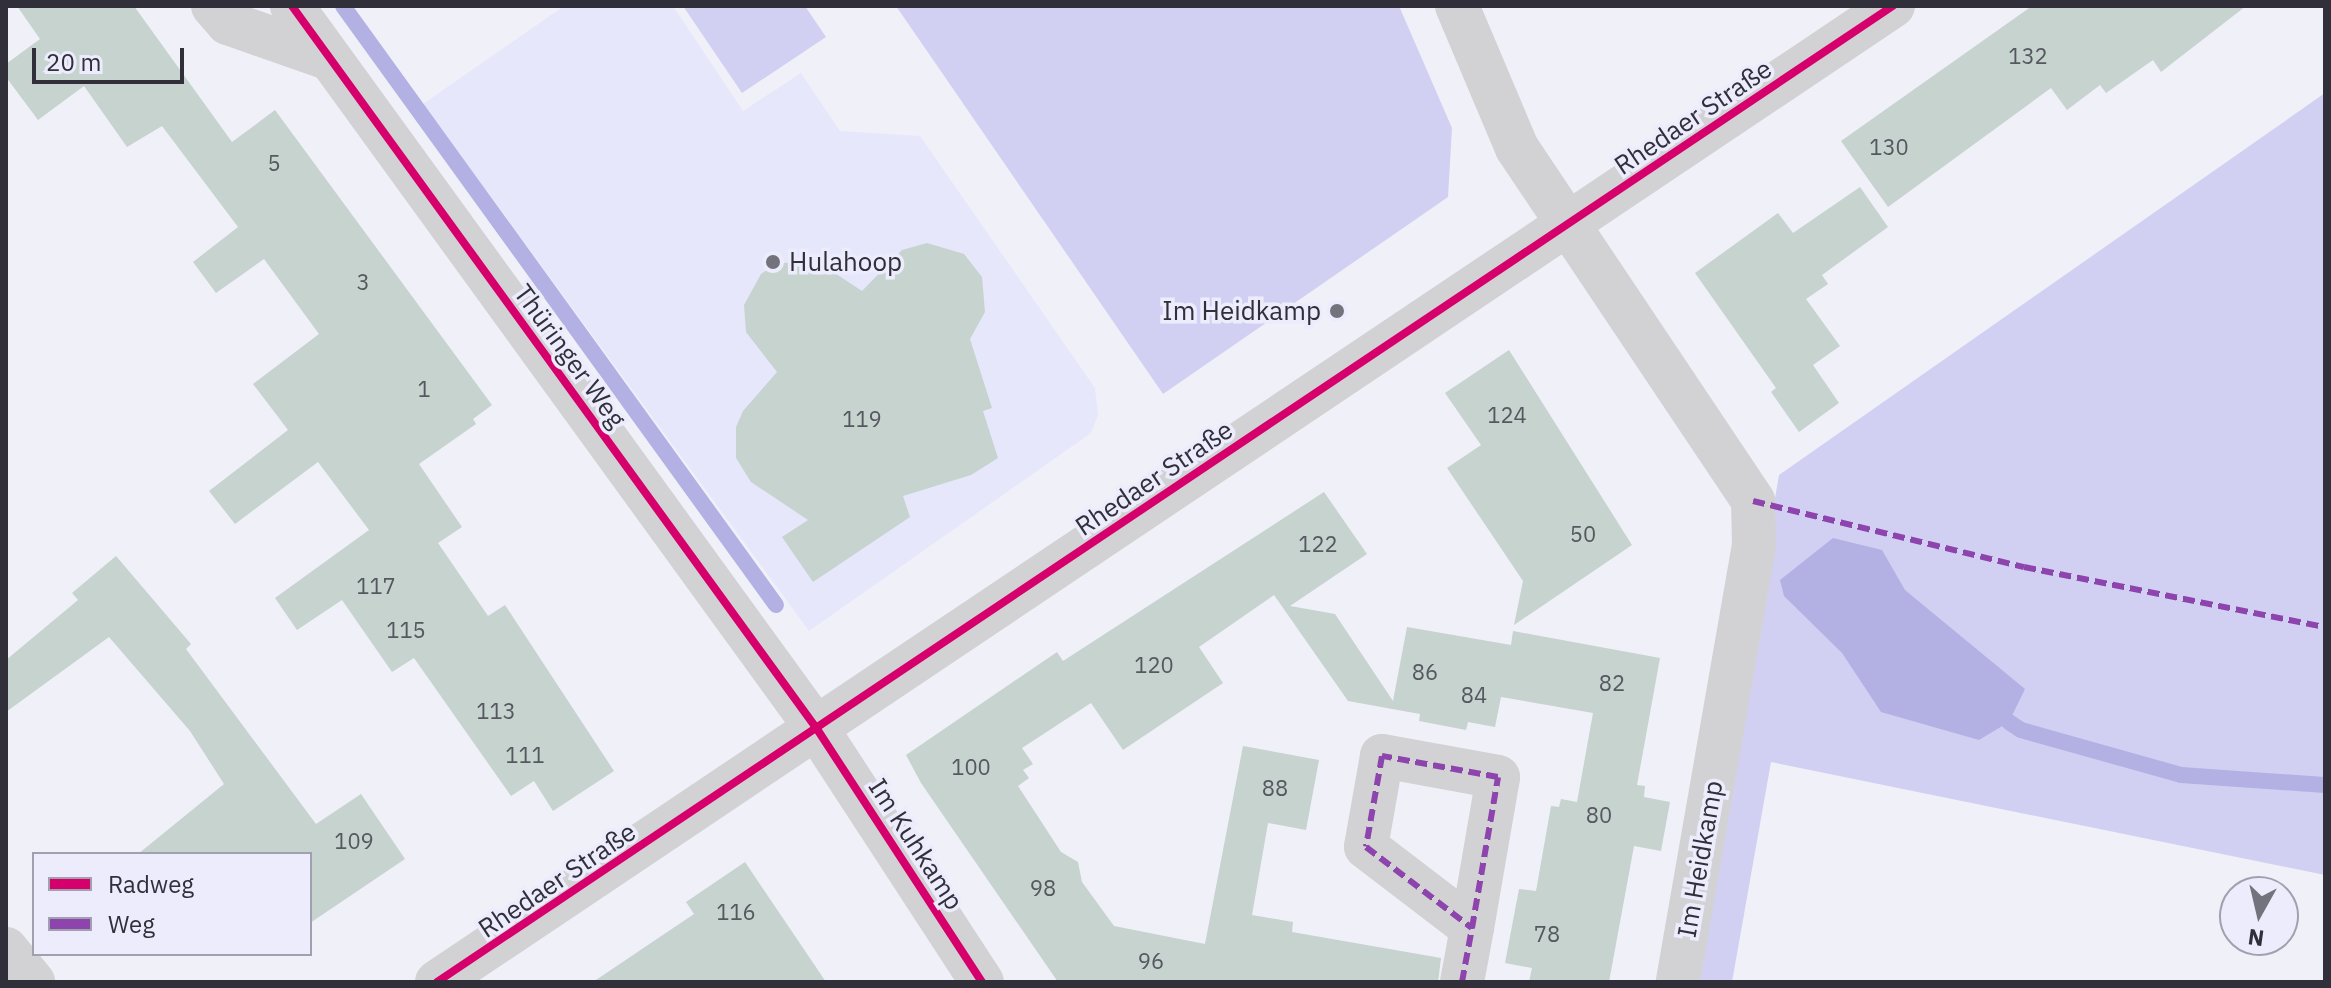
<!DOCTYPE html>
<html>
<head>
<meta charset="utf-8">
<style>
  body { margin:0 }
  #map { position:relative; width:2331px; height:988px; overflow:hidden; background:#f0f0f9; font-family:"IBM Plex Sans",sans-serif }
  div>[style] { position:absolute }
  .built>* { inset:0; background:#e7e7fb }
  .green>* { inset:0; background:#d1d0f2 }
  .water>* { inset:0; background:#b3b1e3 }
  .stream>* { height:16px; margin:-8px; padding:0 8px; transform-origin:8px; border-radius:8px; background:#b3b1e3 }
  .building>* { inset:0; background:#c6d3ce }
  .minor>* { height:44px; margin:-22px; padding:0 22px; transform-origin:22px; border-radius:22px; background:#d2d2d5 }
  .quiet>* { height:6px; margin-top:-3px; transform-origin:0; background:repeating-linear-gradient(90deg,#8e44ad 0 12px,transparent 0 18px) }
  .cycleway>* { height:8px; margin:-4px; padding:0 4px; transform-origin:4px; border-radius:4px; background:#d6006c }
  .dots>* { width:22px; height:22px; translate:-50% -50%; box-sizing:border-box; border:4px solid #ececfd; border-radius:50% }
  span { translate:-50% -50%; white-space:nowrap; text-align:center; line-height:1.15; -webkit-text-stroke:7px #ececfd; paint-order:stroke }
  .number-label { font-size:22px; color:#56585f }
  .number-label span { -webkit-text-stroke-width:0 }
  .street-label { font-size:26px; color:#302f3a }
  .poi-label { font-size:26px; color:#302f3a }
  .left { translate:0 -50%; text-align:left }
  .right { translate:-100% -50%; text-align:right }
  .frame { position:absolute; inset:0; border:8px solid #302f3a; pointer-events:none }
  .legend { position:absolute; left:32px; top:852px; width:280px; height:104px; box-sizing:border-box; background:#ececfd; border:2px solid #a1a0af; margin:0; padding:10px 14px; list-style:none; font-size:24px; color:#302f3a }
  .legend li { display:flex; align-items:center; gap:16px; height:40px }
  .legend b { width:40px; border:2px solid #a1a0af }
  .north { position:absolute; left:2219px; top:876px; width:80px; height:80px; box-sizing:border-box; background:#ececfd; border:2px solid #a1a0af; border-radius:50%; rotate:188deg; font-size:22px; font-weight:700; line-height:32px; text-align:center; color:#302f3a }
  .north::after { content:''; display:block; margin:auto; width:28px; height:36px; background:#73737d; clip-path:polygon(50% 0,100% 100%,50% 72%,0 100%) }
  .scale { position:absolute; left:32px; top:48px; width:152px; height:36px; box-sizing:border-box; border:4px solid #302f3a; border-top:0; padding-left:10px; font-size:24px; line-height:28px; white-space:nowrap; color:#302f3a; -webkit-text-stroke:6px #ececfd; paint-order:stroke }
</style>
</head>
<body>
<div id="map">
  <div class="built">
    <i style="clip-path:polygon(564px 6px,673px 6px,743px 111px,801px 73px,840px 131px,920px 136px,1095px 388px,1098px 415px,1091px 433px,809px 631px,423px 104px)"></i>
  </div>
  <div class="green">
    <i style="clip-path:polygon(683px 6px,805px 6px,826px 37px,742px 93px)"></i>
    <i style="clip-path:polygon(896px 6px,1399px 6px,1452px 128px,1448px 197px,1163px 394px)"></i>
    <i style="clip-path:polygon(2325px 93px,2325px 875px,1771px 762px,1732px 982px,1692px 982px,1779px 475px)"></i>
  </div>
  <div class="water">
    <i style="clip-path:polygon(1833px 538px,1882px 550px,1905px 590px,2025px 689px,2009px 722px,1979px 740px,1881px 712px,1842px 653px,1784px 596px,1780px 580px)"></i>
  </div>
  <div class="stream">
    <i style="left:343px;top:6px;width:739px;rotate:54.14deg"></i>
    <i style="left:2009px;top:722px;width:14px;rotate:34deg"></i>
    <i style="left:2021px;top:730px;width:166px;rotate:15.7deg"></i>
    <i style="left:2181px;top:775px;width:144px;rotate:4deg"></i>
  </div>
  <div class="building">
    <i style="clip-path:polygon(17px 6px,134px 6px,232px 142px,275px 110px,492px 405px,473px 419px,476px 424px,419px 464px,462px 527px,438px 543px,488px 616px,505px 605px,614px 771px,553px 811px,534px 781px,511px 796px,414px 658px,392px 672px,342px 600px,297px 630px,275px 598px,369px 530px,318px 462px,235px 524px,209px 491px,288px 430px,253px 384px,319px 334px,264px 259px,216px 293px,193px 262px,238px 227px,162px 126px,127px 147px,84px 86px,38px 120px,6px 77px,6px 64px,40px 39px)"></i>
    <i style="clip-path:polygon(2032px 6px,2246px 6px,2161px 72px,2153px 60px,2106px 93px,2100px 85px,2067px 110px,2051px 88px,1888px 207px,1841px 141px)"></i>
    <i style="clip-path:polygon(1860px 187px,1888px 227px,1822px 275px,1828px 284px,1806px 299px,1840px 346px,1813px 365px,1839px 403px,1799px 432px,1771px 392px,1776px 388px,1695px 273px,1778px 213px,1793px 233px)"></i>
    <i style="clip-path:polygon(927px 243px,964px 254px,982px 277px,985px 312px,970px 339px,992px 408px,983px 411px,998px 458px,971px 475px,903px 496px,910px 517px,813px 582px,782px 537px,808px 520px,751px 482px,736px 458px,736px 427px,743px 411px,777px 372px,746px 332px,744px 305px,761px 274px,777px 263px,818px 262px,862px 291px,902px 250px)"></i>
    <i style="clip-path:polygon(1509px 350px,1632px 545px,1514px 625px,1523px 581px,1447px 468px,1481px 445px,1445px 393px)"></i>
    <i style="clip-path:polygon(1324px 492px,1367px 554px,1290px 606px,1335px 614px,1393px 701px,1407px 627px,1511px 645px,1513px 631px,1660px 658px,1637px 785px,1645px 786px,1644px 797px,1670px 802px,1661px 851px,1634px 846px,1609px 982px,1529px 982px,1532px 968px,1505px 963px,1519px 889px,1536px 891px,1551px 806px,1559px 807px,1561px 799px,1577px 802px,1593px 713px,1501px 697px,1495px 727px,1468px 722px,1466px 730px,1419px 721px,1420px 714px,1348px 701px,1274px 595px,1199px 647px,1223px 683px,1123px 750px,1091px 703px,1022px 748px,1033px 764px,1023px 770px,1029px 778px,1018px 786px,1061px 852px,1078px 862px,1082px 882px,1114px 926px,1205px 944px,1243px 746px,1319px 760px,1306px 830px,1268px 823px,1252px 915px,1293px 922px,1292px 932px,1441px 958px,1438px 982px,1058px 982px,921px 783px,906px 755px,1057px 652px,1063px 661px)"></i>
    <i style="clip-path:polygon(116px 556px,191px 644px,186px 649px,316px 824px,361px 794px,405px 859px,310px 923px,310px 854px,138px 854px,224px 784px,190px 731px,109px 637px,6px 712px,6px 660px,78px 600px,72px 593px)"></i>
    <i style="clip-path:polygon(745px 862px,826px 982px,593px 982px,694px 914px,686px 902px)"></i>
  </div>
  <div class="minor">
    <i style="left:213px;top:6px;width:23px;rotate:49deg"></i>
    <i style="left:228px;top:23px;width:108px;rotate:19.4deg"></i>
    <i style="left:292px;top:6px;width:894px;rotate:54.02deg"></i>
    <i style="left:817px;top:729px;width:302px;rotate:56.9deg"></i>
    <i style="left:1457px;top:6px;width:154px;rotate:67.1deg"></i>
    <i style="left:1517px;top:148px;width:425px;rotate:56.2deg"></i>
    <i style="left:1753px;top:501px;width:44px;rotate:88.7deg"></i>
    <i style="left:1754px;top:545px;width:444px;rotate:99.9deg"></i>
    <i style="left:6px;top:949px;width:43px;rotate:50.7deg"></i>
    <i style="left:437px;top:982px;width:1753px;rotate:-33.84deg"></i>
    <i style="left:1462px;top:982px;width:55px;rotate:-79.5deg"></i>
    <i style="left:1472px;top:928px;width:153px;rotate:-80.2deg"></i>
    <i style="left:1498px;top:777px;width:118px;rotate:-169.7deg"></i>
    <i style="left:1382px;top:756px;width:92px;rotate:100deg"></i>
    <i style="left:1366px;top:847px;width:133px;rotate:37.4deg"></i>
  </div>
  <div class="quiet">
    <i style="left:1753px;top:501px;width:279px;rotate:13.7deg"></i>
    <i style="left:2024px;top:567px;width:307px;rotate:11.3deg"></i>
    <i style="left:1462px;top:982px;width:55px;rotate:-79.5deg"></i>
    <i style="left:1472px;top:928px;width:153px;rotate:-80.2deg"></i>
    <i style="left:1498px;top:777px;width:118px;rotate:-169.7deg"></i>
    <i style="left:1382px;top:756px;width:92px;rotate:100deg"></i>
    <i style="left:1366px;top:847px;width:133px;rotate:37.4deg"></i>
  </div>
  <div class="cycleway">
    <i style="left:292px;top:6px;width:894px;rotate:54.02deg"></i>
    <i style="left:817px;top:729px;width:302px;rotate:56.9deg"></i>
    <i style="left:437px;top:982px;width:1753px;rotate:-33.84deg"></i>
  </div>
  <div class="dots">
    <i style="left:773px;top:262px;background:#73737d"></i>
    <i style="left:1337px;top:311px;background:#73737d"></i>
  </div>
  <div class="number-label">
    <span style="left:2028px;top:56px">132</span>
    <span style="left:1889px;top:147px">130</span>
    <span style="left:274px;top:163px">5</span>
    <span style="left:363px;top:282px">3</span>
    <span style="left:424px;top:389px">1</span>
    <span style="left:1507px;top:415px">124</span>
    <span style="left:862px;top:419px">119</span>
    <span style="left:1583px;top:534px">50</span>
    <span style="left:1318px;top:544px">122</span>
    <span style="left:376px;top:586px">117</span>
    <span style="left:406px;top:630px">115</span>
    <span style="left:1154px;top:665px">120</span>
    <span style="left:1425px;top:672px">86</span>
    <span style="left:1612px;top:683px">82</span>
    <span style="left:1474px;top:695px">84</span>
    <span style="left:496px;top:711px">113</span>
    <span style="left:525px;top:755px">111</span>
    <span style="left:971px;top:767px">100</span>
    <span style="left:1275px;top:788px">88</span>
    <span style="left:1599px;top:815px">80</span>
    <span style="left:354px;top:841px">109</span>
    <span style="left:1043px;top:888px">98</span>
    <span style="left:736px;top:912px">116</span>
    <span style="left:1547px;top:934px">78</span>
    <span style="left:1151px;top:961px">96</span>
  </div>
  <div class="street-label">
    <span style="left:1693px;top:117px;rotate:-34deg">Rhedaer Straße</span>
    <span style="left:570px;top:356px;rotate:54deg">Thüringer Weg</span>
    <span style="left:1154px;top:478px;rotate:-34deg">Rhedaer Straße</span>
    <span style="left:916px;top:844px;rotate:57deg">Im Kuhkamp</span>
    <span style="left:1700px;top:859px;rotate:-80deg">Im Heidkamp</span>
    <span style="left:557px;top:880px;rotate:-34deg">Rhedaer Straße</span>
  </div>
  <div class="poi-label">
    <span class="left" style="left:789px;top:262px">Hulahoop</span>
    <span class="right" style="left:1321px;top:311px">Im Heidkamp</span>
  </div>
  <div class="frame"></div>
  <ul class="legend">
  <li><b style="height:10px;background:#d6006c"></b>Radweg</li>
  <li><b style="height:10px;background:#8e44ad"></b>Weg</li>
  </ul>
  <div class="north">N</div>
  <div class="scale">20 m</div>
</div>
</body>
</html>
